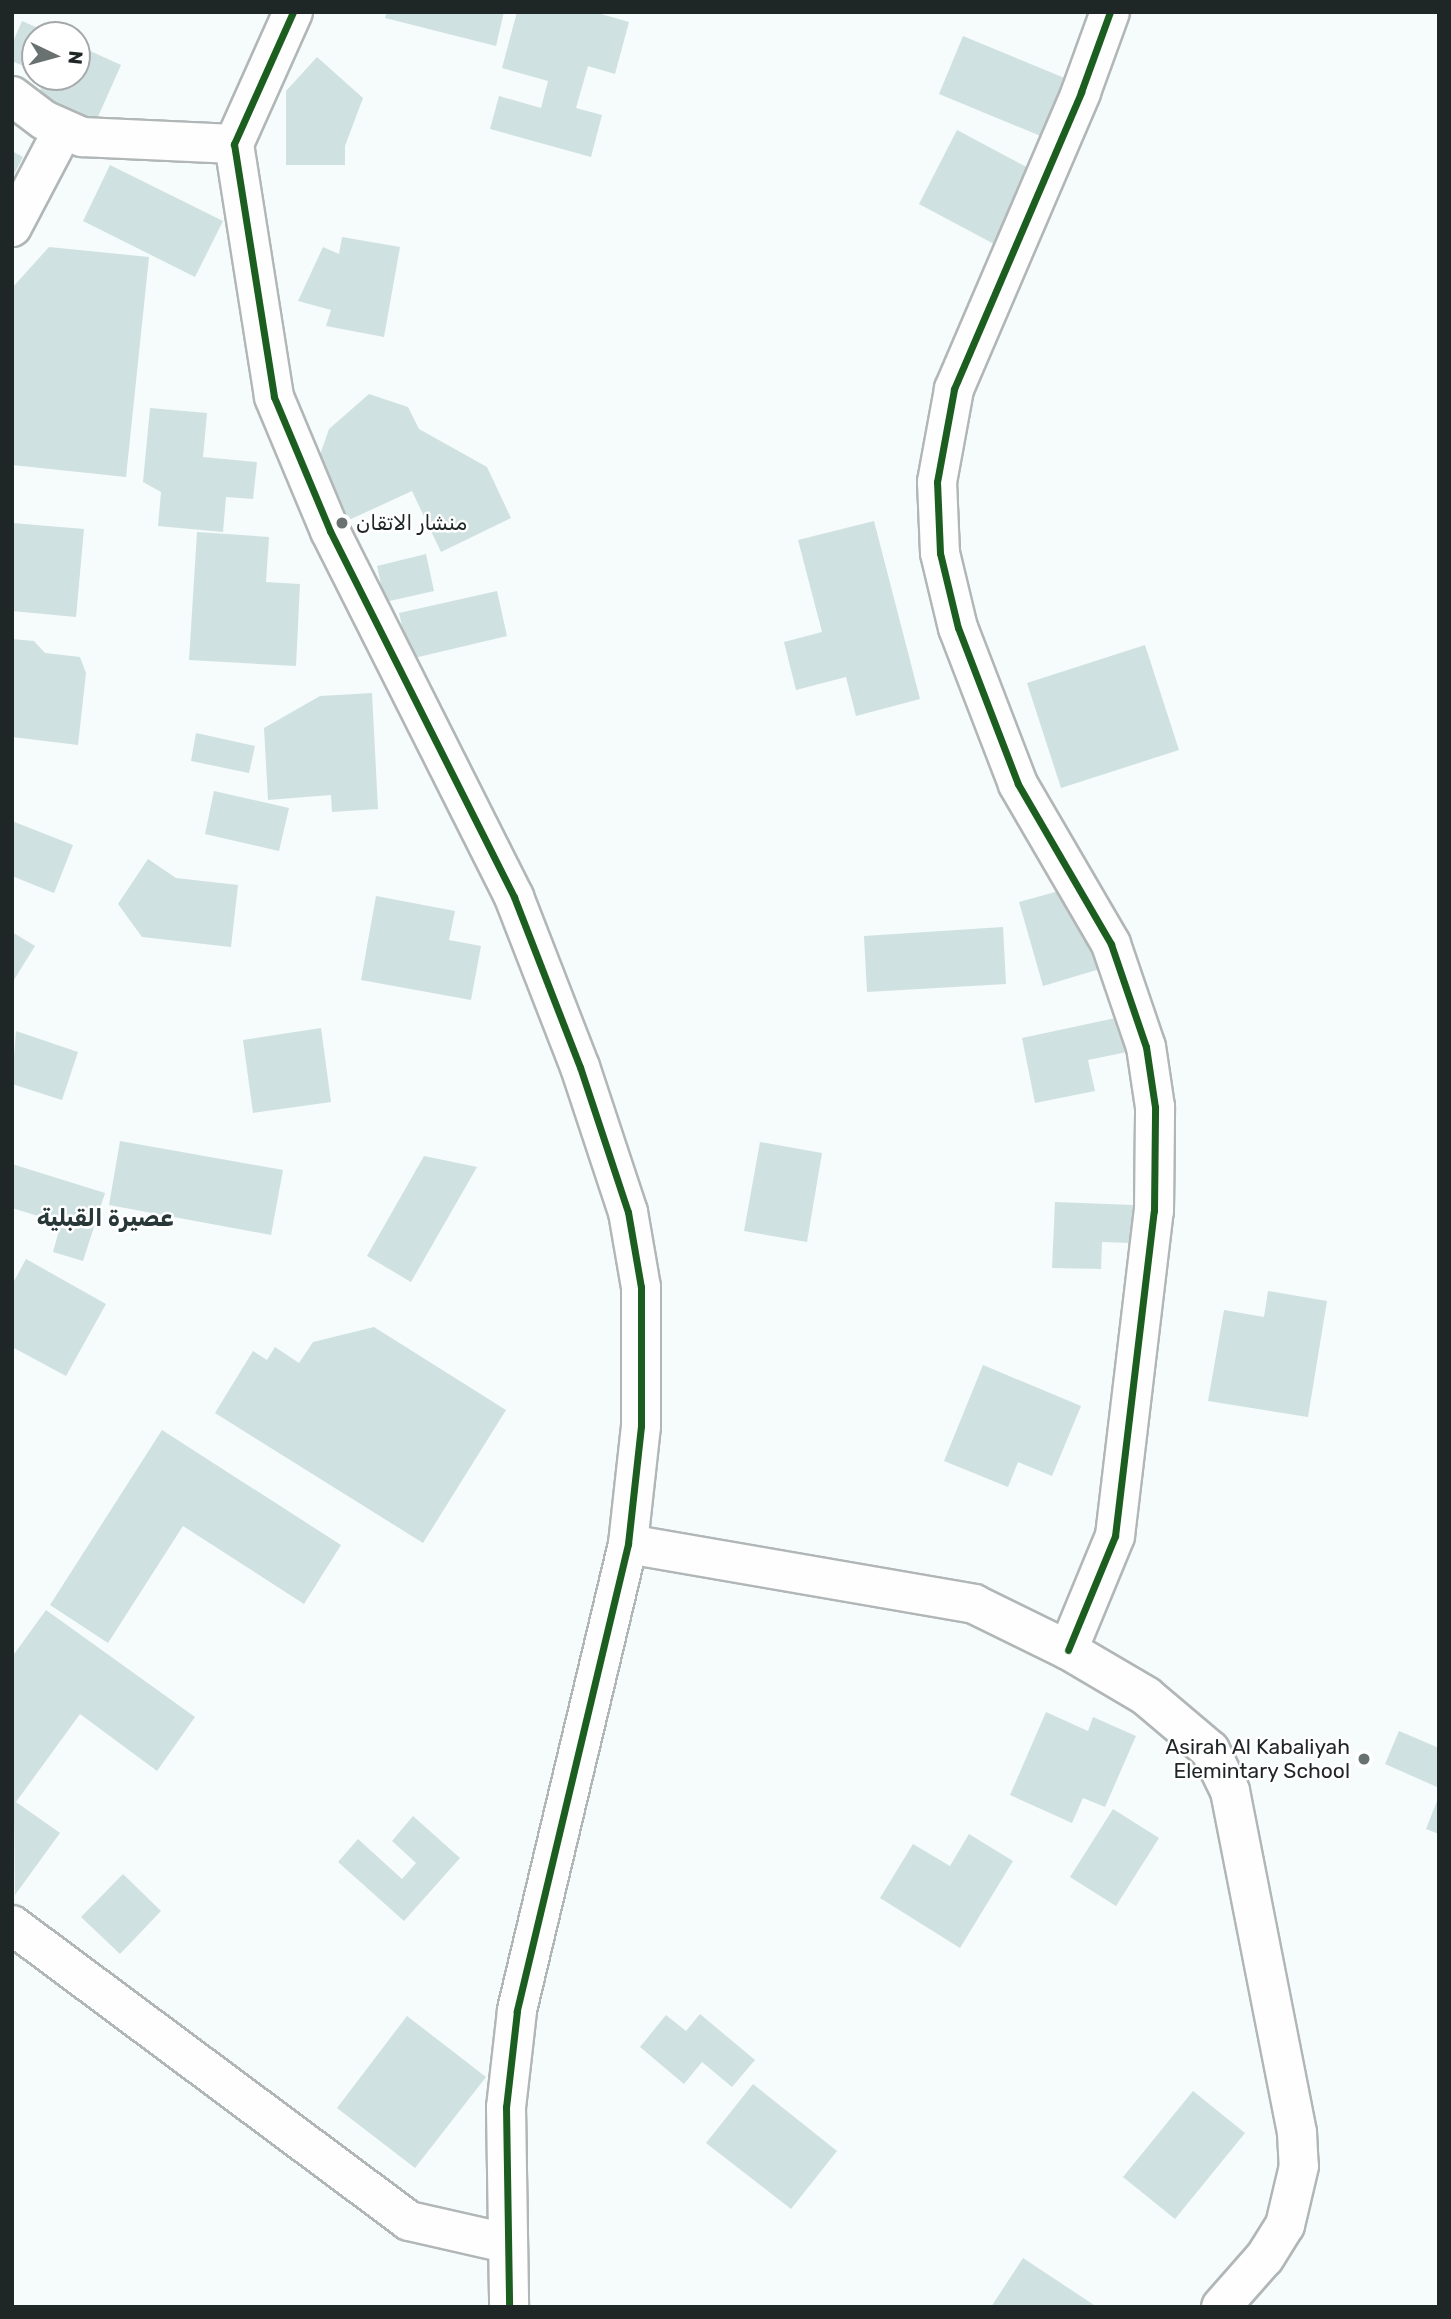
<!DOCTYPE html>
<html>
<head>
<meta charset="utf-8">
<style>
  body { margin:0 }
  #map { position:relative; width:1451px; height:2319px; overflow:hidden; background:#f6fbfb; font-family:Rubik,"Noto Sans Arabic",sans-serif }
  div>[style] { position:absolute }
  .building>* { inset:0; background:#d0e1e1 }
  .roads { filter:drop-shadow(2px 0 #b1b6b6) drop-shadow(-2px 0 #b1b6b6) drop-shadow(0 2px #b1b6b6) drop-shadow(0 -2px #b1b6b6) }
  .minor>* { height:38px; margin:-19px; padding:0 19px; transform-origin:19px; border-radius:19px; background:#fefefe }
  .tertiary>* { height:38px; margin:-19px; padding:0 19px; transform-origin:19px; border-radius:19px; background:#fefefe }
  .cycleway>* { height:7px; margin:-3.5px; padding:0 3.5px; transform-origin:3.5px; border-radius:3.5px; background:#1b5e20 }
  .dots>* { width:19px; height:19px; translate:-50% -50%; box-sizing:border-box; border:4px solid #fff; border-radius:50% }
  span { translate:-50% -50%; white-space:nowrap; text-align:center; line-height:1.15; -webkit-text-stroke:5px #fff; paint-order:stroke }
  .poi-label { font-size:21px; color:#1f2626 }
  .left { translate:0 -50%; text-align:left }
  .right { translate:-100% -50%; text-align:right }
  .quarter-label { font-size:24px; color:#283737; font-weight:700 }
  .frame { position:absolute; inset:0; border:14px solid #1f2626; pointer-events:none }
  .north { position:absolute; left:21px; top:21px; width:70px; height:70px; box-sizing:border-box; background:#fff; border:2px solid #a5a8a8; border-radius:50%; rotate:95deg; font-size:19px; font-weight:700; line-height:28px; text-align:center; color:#1f2626 }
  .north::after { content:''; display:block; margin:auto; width:24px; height:32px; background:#6a7171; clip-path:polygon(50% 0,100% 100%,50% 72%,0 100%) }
</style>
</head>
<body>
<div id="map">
  <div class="building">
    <i style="clip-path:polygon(387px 12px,504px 12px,496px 46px,385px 18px)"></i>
    <i style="clip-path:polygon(517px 12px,594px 12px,629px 22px,615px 74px,588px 66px,576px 108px,602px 115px,591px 157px,490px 129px,499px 96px,541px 108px,548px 81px,502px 68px)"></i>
    <i style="clip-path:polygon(22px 21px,54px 35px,35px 35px,35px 71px,12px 61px,12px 44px)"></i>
    <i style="clip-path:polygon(963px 36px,1067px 79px,1043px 137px,939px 94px)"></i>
    <i style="clip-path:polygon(77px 45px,121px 65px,93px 128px,35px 102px,46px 77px,77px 77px)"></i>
    <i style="clip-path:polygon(317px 57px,363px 98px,345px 146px,345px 165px,286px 165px,286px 91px)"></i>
    <i style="clip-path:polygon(957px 130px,1034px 171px,994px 244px,919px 204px)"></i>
    <i style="clip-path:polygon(12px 151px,23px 157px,12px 178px)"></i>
    <i style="clip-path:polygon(110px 165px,223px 221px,195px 277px,83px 221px)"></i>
    <i style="clip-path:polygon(342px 237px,400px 247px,384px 337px,326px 326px,331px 310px,298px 301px,323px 247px,339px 254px)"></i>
    <i style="clip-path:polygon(49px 247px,149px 257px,126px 477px,12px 465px,12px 288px)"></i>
    <i style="clip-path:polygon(369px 394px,408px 407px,419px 429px,487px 467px,511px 518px,441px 552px,412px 491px,349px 520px,320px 455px,329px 429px)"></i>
    <i style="clip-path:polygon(150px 408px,207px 413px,203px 457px,257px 462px,253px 499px,226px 497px,223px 532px,158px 526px,161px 492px,143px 482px)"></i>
    <i style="clip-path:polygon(874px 521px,920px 699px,856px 716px,846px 677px,796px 690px,784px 642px,822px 632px,798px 540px)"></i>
    <i style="clip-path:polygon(12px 523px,84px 529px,76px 617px,12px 611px)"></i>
    <i style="clip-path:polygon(197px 532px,269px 537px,266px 582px,300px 584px,296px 666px,189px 660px)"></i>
    <i style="clip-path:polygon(426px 554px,434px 591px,385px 602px,377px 566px)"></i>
    <i style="clip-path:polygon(497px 591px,507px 636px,410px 659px,399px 613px)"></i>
    <i style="clip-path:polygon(12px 639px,34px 641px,45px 653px,80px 657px,86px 673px,78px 745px,12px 737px)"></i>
    <i style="clip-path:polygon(1145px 645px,1179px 750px,1061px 788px,1027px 683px)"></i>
    <i style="clip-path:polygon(372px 693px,378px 809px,332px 812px,331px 795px,268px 800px,264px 728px,320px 696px)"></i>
    <i style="clip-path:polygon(196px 733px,255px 746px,249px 773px,191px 761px)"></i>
    <i style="clip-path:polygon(214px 791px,289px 808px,279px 851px,205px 834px)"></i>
    <i style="clip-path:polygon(12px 821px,73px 845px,54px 893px,12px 876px)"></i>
    <i style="clip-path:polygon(148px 859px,176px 878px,238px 885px,231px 947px,142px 937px,118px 904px)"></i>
    <i style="clip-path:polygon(1077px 886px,1100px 969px,1043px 986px,1019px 902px)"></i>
    <i style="clip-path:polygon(376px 896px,455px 911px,449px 940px,481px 946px,471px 1000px,361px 980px)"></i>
    <i style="clip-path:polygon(1003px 927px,1006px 984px,867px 992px,864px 936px)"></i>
    <i style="clip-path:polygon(12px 932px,35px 946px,12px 983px)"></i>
    <i style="clip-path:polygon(1125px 1016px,1132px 1051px,1088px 1060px,1095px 1091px,1035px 1103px,1022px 1038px)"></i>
    <i style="clip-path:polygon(321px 1028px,331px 1102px,253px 1113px,243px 1040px)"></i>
    <i style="clip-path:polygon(16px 1031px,78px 1052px,62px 1100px,12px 1084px)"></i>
    <i style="clip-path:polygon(120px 1141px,283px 1170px,271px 1235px,109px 1205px)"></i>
    <i style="clip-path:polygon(760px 1142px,822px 1153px,807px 1242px,744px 1231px)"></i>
    <i style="clip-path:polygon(424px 1156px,477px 1167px,411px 1282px,367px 1256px)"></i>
    <i style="clip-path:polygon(12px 1164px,105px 1193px,83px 1261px,53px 1252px,61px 1223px,12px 1208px)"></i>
    <i style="clip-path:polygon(1055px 1202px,1133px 1205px,1131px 1243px,1102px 1242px,1101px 1269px,1052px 1268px)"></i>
    <i style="clip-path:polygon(26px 1259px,106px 1304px,66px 1376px,12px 1347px,12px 1285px)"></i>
    <i style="clip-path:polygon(1268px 1291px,1327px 1301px,1308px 1417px,1208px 1401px,1224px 1310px,1264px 1317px)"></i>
    <i style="clip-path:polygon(374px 1327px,506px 1410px,423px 1543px,215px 1413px,253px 1351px,267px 1360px,275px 1347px,299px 1363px,313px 1342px)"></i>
    <i style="clip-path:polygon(983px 1365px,1081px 1406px,1052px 1476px,1018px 1462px,1008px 1487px,944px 1461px)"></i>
    <i style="clip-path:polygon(162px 1430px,341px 1545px,304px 1604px,183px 1526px,108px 1643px,50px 1605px)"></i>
    <i style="clip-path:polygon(46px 1610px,195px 1717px,157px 1771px,80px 1714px,16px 1802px,60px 1833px,15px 1895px,12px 1657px)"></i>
    <i style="clip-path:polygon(1046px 1712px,1088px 1731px,1093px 1717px,1136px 1736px,1105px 1807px,1083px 1798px,1072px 1823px,1010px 1795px)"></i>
    <i style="clip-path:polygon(1399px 1731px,1439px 1748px,1437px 1787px,1385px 1764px)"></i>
    <i style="clip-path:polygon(1439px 1796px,1439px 1834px,1426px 1829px)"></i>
    <i style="clip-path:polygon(1113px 1809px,1159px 1838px,1116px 1906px,1070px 1877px)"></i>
    <i style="clip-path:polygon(413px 1816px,460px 1858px,404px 1921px,338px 1862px,358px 1839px,402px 1879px,416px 1863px,392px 1841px)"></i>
    <i style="clip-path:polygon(969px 1834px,1013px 1861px,960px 1948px,880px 1898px,913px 1844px,950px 1866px)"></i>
    <i style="clip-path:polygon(123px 1874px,161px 1911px,120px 1954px,81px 1917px)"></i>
    <i style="clip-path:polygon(700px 2014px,755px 2060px,732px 2087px,702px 2062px,684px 2084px,640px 2047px,666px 2015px,686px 2031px)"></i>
    <i style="clip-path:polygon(407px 2016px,486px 2077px,415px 2168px,337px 2108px)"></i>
    <i style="clip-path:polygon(753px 2084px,837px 2151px,791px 2209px,706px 2143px)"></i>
    <i style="clip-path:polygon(1193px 2091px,1245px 2133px,1175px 2219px,1123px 2177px)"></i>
    <i style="clip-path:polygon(1023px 2258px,1097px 2307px,991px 2307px)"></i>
  </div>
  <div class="roads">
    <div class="minor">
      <i style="left:12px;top:96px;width:40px;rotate:37deg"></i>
      <i style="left:44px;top:120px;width:42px;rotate:24.1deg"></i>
      <i style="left:82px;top:137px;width:152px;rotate:2.6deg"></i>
      <i style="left:12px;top:227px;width:110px;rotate:-62.3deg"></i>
      <i style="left:628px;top:1544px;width:351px;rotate:9.8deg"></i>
      <i style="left:974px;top:1604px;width:105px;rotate:26.1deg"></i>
      <i style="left:1068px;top:1650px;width:91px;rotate:30.5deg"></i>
      <i style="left:1146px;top:1696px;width:84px;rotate:40.2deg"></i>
      <i style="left:1210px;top:1750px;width:46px;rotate:64deg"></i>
      <i style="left:1230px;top:1791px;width:349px;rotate:78.9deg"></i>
      <i style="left:1297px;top:2133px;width:33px;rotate:87deg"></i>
      <i style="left:1299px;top:2166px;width:61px;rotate:103.3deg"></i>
      <i style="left:1285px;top:2225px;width:39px;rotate:122deg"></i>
      <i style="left:1264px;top:2258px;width:65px;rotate:131.3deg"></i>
      <i style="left:1068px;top:1650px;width:123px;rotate:-67.6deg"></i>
      <i style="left:1115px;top:1536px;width:327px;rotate:-83.2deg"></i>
      <i style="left:1154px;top:1211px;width:104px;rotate:-89.4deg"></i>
      <i style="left:1155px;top:1107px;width:61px;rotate:-98.5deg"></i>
      <i style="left:1146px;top:1047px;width:109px;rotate:-108.8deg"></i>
      <i style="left:1111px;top:944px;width:185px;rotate:-120.2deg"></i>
      <i style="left:1018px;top:784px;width:167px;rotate:-111deg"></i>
      <i style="left:958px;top:628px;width:77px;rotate:-103.5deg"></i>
      <i style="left:940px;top:553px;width:71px;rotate:-92.4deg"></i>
      <i style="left:937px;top:482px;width:95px;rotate:-79.6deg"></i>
      <i style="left:954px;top:389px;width:323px;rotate:-66.8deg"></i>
      <i style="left:1081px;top:92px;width:85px;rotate:-70.1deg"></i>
      <i style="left:12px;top:1925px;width:495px;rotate:36.7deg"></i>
      <i style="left:409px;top:2221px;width:99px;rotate:12.8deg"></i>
    </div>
    <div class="tertiary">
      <i style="left:293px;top:12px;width:145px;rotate:114.1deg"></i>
      <i style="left:234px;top:144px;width:256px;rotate:81deg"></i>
      <i style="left:274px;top:397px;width:145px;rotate:67.3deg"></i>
      <i style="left:330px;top:531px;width:410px;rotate:63.3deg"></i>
      <i style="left:514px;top:897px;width:182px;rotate:68.8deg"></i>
      <i style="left:580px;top:1067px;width:153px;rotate:71.7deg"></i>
      <i style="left:628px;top:1212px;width:76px;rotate:80.2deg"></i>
      <i style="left:641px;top:1287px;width:139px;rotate:90deg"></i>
      <i style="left:641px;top:1426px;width:119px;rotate:96.3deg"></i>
      <i style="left:628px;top:1544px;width:480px;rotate:103.4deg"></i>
      <i style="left:517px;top:2011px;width:97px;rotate:96.5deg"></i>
      <i style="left:506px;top:2107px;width:200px;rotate:89.1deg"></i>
    </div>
  </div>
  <div class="cycleway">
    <i style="left:293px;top:12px;width:145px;rotate:114.1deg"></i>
    <i style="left:234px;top:144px;width:256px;rotate:81deg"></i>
    <i style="left:274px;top:397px;width:145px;rotate:67.3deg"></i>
    <i style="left:330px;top:531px;width:410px;rotate:63.3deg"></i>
    <i style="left:514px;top:897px;width:182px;rotate:68.8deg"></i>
    <i style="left:580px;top:1067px;width:153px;rotate:71.7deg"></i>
    <i style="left:628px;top:1212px;width:76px;rotate:80.2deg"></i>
    <i style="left:641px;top:1287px;width:139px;rotate:90deg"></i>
    <i style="left:641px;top:1426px;width:119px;rotate:96.3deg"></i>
    <i style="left:628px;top:1544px;width:480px;rotate:103.4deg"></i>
    <i style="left:517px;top:2011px;width:97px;rotate:96.5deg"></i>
    <i style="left:506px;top:2107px;width:200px;rotate:89.1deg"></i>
    <i style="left:1068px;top:1650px;width:123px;rotate:-67.6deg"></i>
    <i style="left:1115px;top:1536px;width:327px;rotate:-83.2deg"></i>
    <i style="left:1154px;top:1211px;width:104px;rotate:-89.4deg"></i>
    <i style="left:1155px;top:1107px;width:61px;rotate:-98.5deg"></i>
    <i style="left:1146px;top:1047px;width:109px;rotate:-108.8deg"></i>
    <i style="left:1111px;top:944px;width:185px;rotate:-120.2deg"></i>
    <i style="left:1018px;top:784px;width:167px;rotate:-111deg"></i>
    <i style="left:958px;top:628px;width:77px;rotate:-103.5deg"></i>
    <i style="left:940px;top:553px;width:71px;rotate:-92.4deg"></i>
    <i style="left:937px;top:482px;width:95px;rotate:-79.6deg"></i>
    <i style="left:954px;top:389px;width:323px;rotate:-66.8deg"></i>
    <i style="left:1081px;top:92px;width:85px;rotate:-70.1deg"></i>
  </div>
  <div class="dots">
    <i style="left:342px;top:523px;background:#6a7171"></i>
    <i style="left:1364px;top:1759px;background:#6a7171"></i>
  </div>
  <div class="poi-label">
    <span class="left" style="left:356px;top:523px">منشار الاتقان</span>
    <span class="right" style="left:1350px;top:1759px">Asirah Al Kabaliyah<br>Elemintary School</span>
  </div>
  <div class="quarter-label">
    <span style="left:105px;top:1219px">عصيرة القبلية</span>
  </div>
  <div class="frame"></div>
  <div class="north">N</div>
</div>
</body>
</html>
